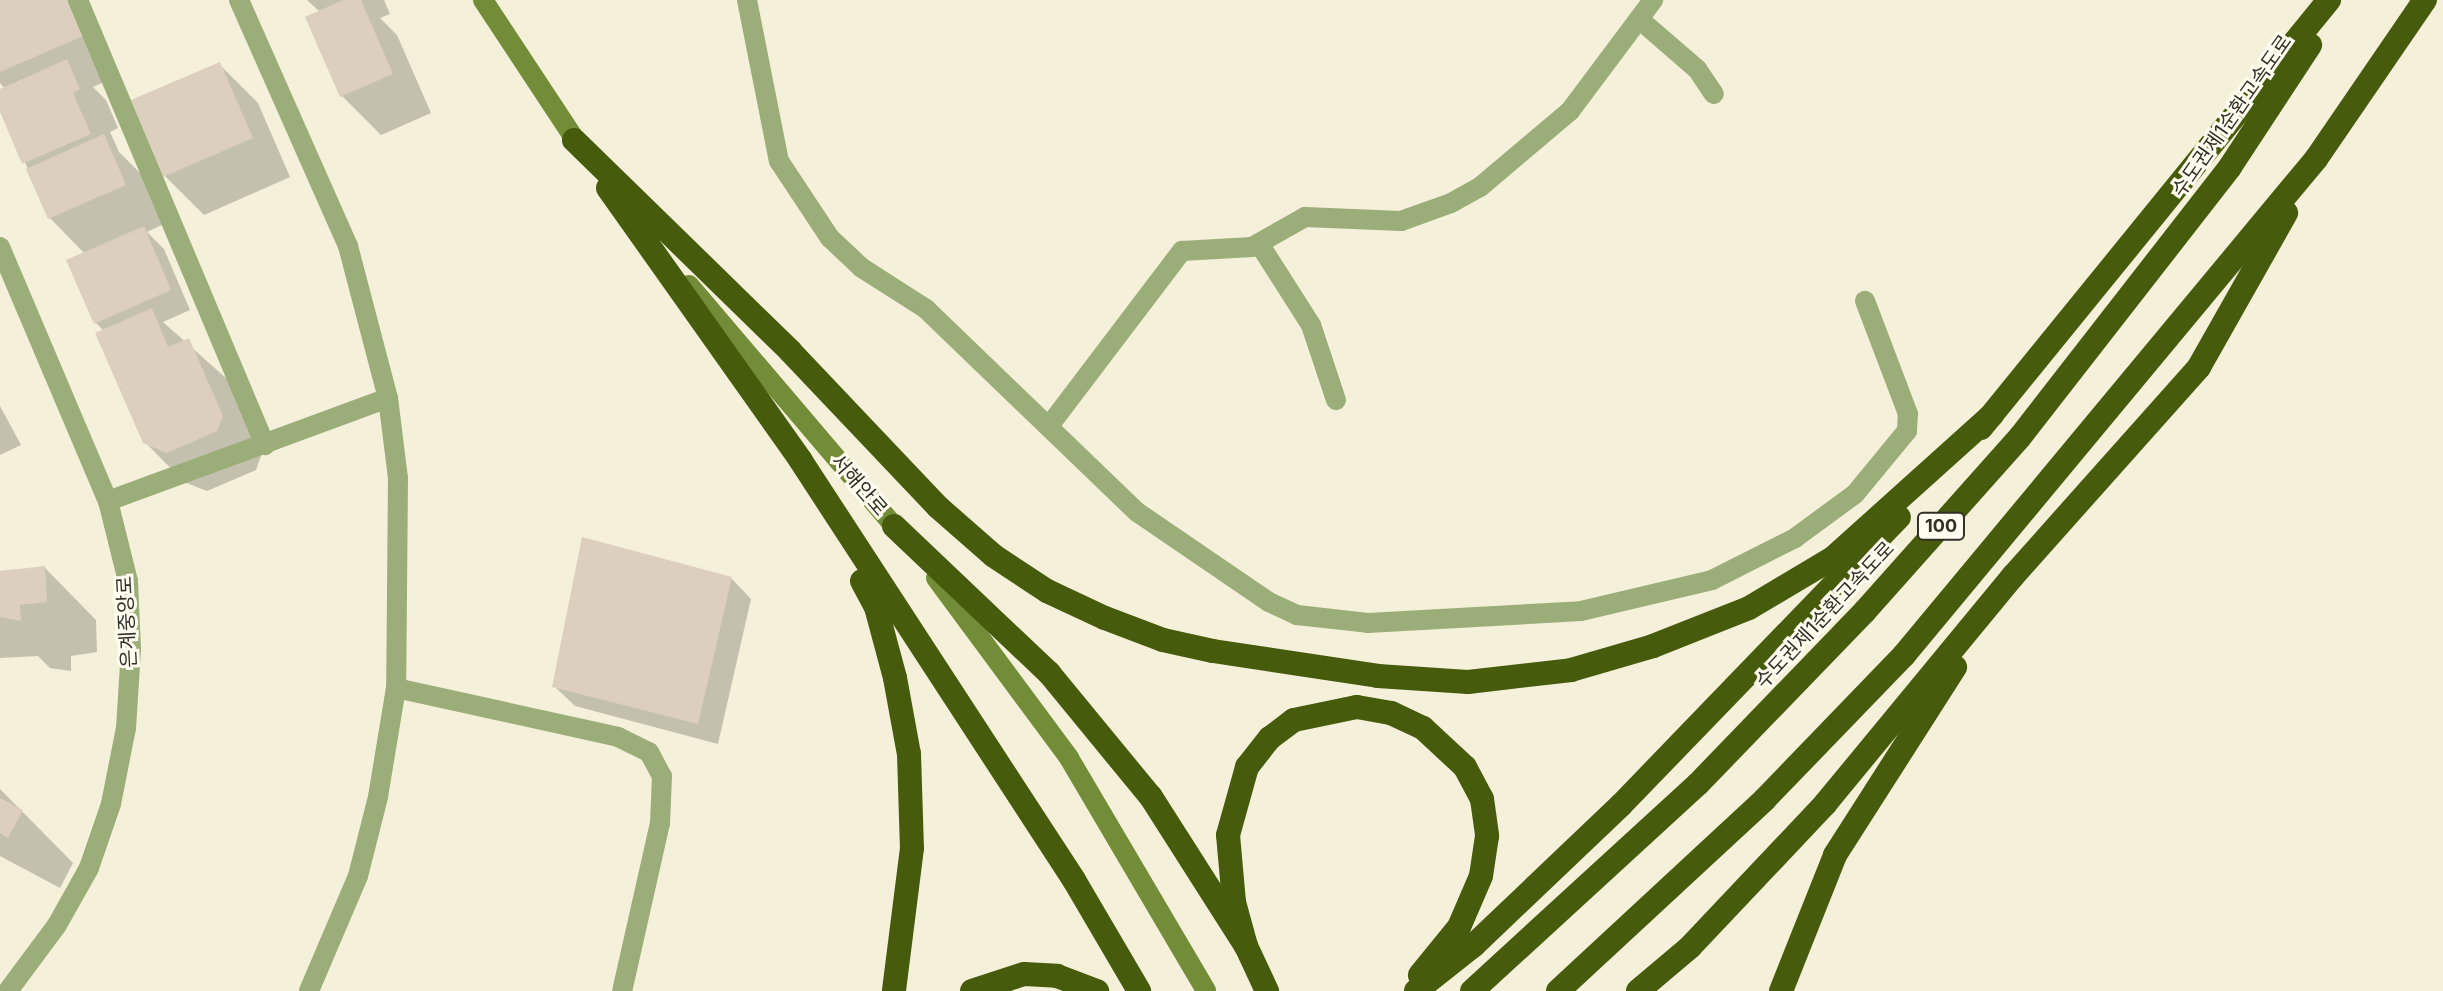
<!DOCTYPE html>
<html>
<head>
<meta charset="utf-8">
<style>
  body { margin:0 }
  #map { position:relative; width:2443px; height:991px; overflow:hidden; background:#f4f0da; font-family:Inter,"Noto Sans KR",sans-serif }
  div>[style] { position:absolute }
  .shadow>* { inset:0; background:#0003 }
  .building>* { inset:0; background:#ddcfbd }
  .street>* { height:20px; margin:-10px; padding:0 10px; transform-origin:10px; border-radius:10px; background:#9bad78 }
  .secondary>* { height:20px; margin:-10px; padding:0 10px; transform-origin:10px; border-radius:10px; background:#738c37 }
  .highway>* { height:24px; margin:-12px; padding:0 12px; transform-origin:12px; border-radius:12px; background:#465b0b }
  span { translate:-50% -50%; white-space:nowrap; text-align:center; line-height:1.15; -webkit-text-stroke:6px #fffdf0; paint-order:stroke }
  .shield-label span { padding:2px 6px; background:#fffdf0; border:2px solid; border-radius:6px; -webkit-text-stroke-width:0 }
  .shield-label { font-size:18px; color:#312f27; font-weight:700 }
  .street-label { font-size:20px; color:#312f27 }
</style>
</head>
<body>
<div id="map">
  <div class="shadow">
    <i style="clip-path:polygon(0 0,80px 0,120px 75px,93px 87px,106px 100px,118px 128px,110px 132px,119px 152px,143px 176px,164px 224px,147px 232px,164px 249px,190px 310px,163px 322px,227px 379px,261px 456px,256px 470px,207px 491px,184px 482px,145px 442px,104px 331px,96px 323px,85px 254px,50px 218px,0 107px,0 91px,5px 89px,0 83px)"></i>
    <i style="clip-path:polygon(307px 0,384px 0,390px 14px,380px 18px,397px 35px,431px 113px,381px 135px,342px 96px,307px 18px,320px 12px)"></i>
    <i style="clip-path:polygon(219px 64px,258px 103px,290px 177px,204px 215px,165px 176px)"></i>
    <i style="clip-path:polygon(0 406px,21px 445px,0 455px)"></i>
    <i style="clip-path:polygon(45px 568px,96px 620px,97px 652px,71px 656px,71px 671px,50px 668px,38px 656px,0 658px,0 571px)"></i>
    <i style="clip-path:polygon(731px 578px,751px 599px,718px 744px,575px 706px,554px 686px)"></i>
    <i style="clip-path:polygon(0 789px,73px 863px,60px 888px,0 856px)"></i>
  </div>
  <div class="building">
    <i style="clip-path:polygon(0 0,67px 0,83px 36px,0 72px)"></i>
    <i style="clip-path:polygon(343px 0,361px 0,393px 74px,340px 97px,305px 17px)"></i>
    <i style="clip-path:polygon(67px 59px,80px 89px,73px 93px,91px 134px,22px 164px,0 112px,0 89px)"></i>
    <i style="clip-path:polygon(220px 62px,253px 138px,163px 177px,131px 100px)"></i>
    <i style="clip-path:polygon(104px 134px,126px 185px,48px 219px,26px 169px)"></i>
    <i style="clip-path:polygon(144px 226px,171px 290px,94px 324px,66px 260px)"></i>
    <i style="clip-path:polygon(152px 308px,168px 347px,189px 338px,223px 416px,217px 431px,167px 453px,143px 443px,95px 333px)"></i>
    <i style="clip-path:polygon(582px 537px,732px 577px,698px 724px,552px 687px)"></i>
    <i style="clip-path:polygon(45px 566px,47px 602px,20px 605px,21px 621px,0 617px,0 571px)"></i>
    <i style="clip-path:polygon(0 798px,23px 810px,8px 838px,0 833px)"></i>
  </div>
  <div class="street">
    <i style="left:78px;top:0;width:483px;rotate:67.2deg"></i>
    <i style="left:239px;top:0;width:269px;rotate:66.1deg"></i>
    <i style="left:348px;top:246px;width:157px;rotate:75.3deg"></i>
    <i style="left:747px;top:0;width:164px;rotate:78.8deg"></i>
    <i style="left:779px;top:161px;width:92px;rotate:56.5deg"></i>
    <i style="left:830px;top:238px;width:44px;rotate:43.2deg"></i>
    <i style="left:862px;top:268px;width:76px;rotate:32.6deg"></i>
    <i style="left:926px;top:309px;width:293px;rotate:43.9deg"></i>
    <i style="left:1137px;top:512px;width:160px;rotate:34.3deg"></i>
    <i style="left:1269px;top:602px;width:31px;rotate:25deg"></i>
    <i style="left:1297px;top:615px;width:71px;rotate:6.4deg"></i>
    <i style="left:1368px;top:623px;width:213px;rotate:-3.2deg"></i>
    <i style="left:1581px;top:611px;width:135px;rotate:-13.3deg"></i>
    <i style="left:1712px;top:580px;width:93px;rotate:-26.8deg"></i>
    <i style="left:1795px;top:538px;width:74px;rotate:-36.3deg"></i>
    <i style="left:1855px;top:494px;width:82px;rotate:-50.5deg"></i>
    <i style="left:1907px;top:431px;width:17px;rotate:-87deg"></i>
    <i style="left:1908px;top:414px;width:121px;rotate:-110.8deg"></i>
    <i style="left:1639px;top:19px;width:77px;rotate:40.8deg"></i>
    <i style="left:1697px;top:69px;width:30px;rotate:56deg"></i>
    <i style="left:1260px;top:245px;width:95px;rotate:57.5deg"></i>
    <i style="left:1311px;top:325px;width:79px;rotate:71.6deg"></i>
    <i style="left:0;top:247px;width:276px;rotate:67deg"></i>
    <i style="left:108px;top:501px;width:82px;rotate:76deg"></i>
    <i style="left:128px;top:581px;width:68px;rotate:87.5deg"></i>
    <i style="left:131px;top:649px;width:79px;rotate:93.6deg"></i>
    <i style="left:126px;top:728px;width:77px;rotate:101.2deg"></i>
    <i style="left:111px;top:804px;width:68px;rotate:109deg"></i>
    <i style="left:89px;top:868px;width:65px;rotate:119.3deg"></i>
    <i style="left:57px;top:925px;width:82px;rotate:126.6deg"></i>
    <i style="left:1049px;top:426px;width:220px;rotate:-52.8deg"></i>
    <i style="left:1182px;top:251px;width:70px;rotate:-3.3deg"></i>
    <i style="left:1252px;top:247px;width:61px;rotate:-29.5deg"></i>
    <i style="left:1305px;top:217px;width:96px;rotate:2.4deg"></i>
    <i style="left:1401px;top:221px;width:53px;rotate:-19.8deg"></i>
    <i style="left:1451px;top:203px;width:33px;rotate:-29deg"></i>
    <i style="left:1480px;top:187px;width:118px;rotate:-40.2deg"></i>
    <i style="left:1570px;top:111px;width:139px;rotate:-53.2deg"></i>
    <i style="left:108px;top:501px;width:298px;rotate:-20.2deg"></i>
    <i style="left:388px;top:398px;width:81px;rotate:82.9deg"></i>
    <i style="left:398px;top:478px;width:210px;rotate:90.5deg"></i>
    <i style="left:396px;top:688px;width:110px;rotate:99.4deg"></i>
    <i style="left:378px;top:797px;width:81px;rotate:104.2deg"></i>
    <i style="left:358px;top:876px;width:125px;rotate:113.1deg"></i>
    <i style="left:396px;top:688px;width:227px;rotate:12.4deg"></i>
    <i style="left:618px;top:737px;width:34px;rotate:26deg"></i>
    <i style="left:649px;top:752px;width:27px;rotate:62deg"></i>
    <i style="left:662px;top:776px;width:47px;rotate:92.4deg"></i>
    <i style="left:660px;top:823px;width:172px;rotate:102.7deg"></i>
  </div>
  <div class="secondary">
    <i style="left:483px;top:0;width:180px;rotate:56.6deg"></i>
    <i style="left:689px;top:285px;width:332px;rotate:49.6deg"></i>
    <i style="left:936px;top:578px;width:224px;rotate:53.5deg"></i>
    <i style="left:1069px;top:758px;width:270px;rotate:59.5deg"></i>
  </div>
  <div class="highway">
    <i style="left:574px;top:140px;width:302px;rotate:44.3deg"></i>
    <i style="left:790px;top:351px;width:215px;rotate:46.5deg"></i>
    <i style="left:938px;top:507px;width:74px;rotate:41.2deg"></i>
    <i style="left:994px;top:556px;width:64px;rotate:33.4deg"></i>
    <i style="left:1047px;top:591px;width:64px;rotate:25deg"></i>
    <i style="left:1105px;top:618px;width:62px;rotate:20.8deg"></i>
    <i style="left:1163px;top:640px;width:51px;rotate:12.4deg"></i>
    <i style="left:1213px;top:651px;width:167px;rotate:8.6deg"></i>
    <i style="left:1378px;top:676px;width:90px;rotate:3.8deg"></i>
    <i style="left:1468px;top:682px;width:104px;rotate:-6.6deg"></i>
    <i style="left:1571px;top:670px;width:85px;rotate:-16.3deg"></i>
    <i style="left:1653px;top:646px;width:103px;rotate:-21.6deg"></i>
    <i style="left:1749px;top:608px;width:98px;rotate:-30.8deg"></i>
    <i style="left:1833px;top:558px;width:214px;rotate:-42deg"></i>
    <i style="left:608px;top:188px;width:334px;rotate:54.7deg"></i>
    <i style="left:801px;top:461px;width:500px;rotate:56.91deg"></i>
    <i style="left:1074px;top:880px;width:129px;rotate:59.6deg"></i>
    <i style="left:1981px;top:428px;width:552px;rotate:-50.89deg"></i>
    <i style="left:894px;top:526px;width:214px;rotate:43.5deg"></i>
    <i style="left:1049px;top:673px;width:161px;rotate:50.6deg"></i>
    <i style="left:1151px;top:797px;width:177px;rotate:57.5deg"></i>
    <i style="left:1246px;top:946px;width:50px;rotate:65deg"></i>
    <i style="left:862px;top:581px;width:30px;rotate:62deg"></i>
    <i style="left:876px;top:607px;width:73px;rotate:75deg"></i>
    <i style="left:895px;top:678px;width:77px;rotate:79.6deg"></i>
    <i style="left:909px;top:754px;width:94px;rotate:88.2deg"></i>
    <i style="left:912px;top:848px;width:144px;rotate:97.2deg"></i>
    <i style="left:1246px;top:946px;width:46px;rotate:-105.3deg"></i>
    <i style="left:1234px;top:902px;width:67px;rotate:-95.1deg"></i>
    <i style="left:1228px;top:835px;width:71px;rotate:-74.4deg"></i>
    <i style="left:1247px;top:767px;width:37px;rotate:-52deg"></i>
    <i style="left:1270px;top:738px;width:30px;rotate:-37deg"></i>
    <i style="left:1294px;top:720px;width:64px;rotate:-11.7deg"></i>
    <i style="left:1357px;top:707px;width:35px;rotate:10deg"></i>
    <i style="left:1391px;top:713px;width:35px;rotate:25deg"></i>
    <i style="left:1423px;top:728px;width:57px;rotate:42.9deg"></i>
    <i style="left:1465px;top:767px;width:36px;rotate:62deg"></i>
    <i style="left:1482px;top:799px;width:37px;rotate:82deg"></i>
    <i style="left:1487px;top:836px;width:40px;rotate:98.5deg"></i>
    <i style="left:1481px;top:876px;width:56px;rotate:113.3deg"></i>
    <i style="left:1459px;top:927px;width:62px;rotate:129.1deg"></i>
    <i style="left:972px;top:991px;width:55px;rotate:-18.1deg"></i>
    <i style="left:1024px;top:974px;width:33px;rotate:3deg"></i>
    <i style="left:1057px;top:976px;width:43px;rotate:20.6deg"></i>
    <i style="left:1416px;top:991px;width:74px;rotate:-38.4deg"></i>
    <i style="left:1474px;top:945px;width:203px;rotate:-43.6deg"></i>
    <i style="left:1621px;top:805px;width:400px;rotate:-46deg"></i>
    <i style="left:1472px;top:991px;width:306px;rotate:-42.5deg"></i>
    <i style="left:1698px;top:784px;width:240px;rotate:-46deg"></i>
    <i style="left:1865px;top:611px;width:233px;rotate:-48.3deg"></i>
    <i style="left:2020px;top:437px;width:342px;rotate:-52.1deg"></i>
    <i style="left:2230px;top:167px;width:146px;rotate:-56.7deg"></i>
    <i style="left:1558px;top:991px;width:282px;rotate:-42.8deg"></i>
    <i style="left:1765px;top:799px;width:200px;rotate:-46deg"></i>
    <i style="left:1904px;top:655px;width:645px;rotate:-50.29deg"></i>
    <i style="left:2316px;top:159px;width:193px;rotate:-55.6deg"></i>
    <i style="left:1638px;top:991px;width:68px;rotate:-40.2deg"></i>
    <i style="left:1690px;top:947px;width:197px;rotate:-46.6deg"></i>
    <i style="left:1825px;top:804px;width:296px;rotate:-50.5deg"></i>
    <i style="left:2013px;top:576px;width:280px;rotate:-48.3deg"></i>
    <i style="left:2199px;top:367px;width:177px;rotate:-60.5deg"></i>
    <i style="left:1781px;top:991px;width:146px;rotate:-68.3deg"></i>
    <i style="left:1835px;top:855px;width:223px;rotate:-57.4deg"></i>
  </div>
  <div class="shield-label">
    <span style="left:1941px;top:526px">100</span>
  </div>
  <div class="street-label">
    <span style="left:2232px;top:116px;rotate:-55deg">수도권제1순환고속도로</span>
    <span style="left:859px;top:485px;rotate:49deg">서해안로</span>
    <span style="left:1825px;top:615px;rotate:-47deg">수도권제1순환고속도로</span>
    <span style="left:127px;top:622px;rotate:-93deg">은계중앙로</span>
  </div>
</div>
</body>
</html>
